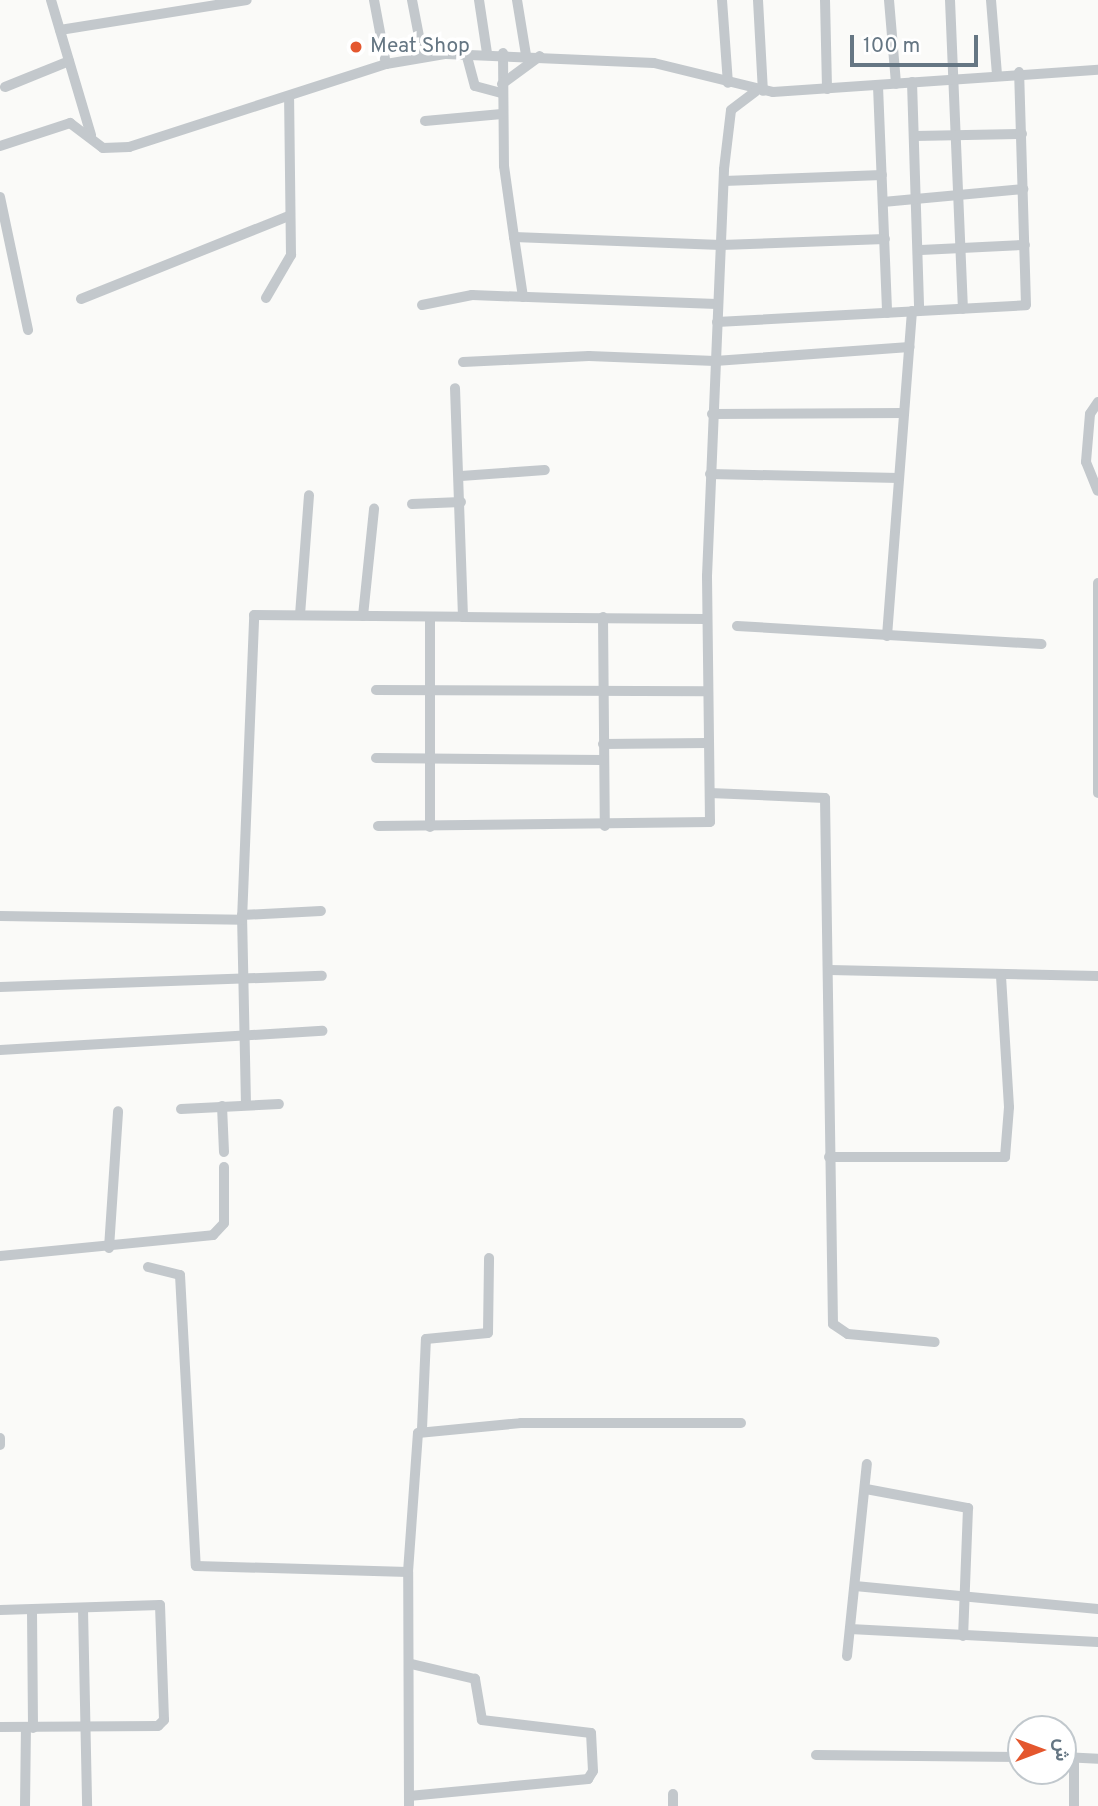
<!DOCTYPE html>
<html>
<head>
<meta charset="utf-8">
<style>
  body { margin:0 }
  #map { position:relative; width:1098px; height:1806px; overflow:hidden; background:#fafaf8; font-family:Overpass,Vazirmatn,sans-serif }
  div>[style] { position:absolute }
  .minor>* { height:10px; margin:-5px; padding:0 5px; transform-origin:5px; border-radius:5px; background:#c3c8cc }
  .dots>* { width:19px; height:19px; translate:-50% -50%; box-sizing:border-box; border:4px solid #fff; border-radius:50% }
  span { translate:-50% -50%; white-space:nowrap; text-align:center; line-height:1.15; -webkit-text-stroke:7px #fff; paint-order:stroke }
  .poi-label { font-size:21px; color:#657683 }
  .left { translate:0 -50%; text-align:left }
  .north { position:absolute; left:1007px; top:1715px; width:70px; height:70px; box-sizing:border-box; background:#fff; border:2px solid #c1c8cd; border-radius:50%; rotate:90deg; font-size:19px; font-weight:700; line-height:28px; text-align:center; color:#657683 }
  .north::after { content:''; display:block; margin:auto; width:24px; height:32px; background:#e4572e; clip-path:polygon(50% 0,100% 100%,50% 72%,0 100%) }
  .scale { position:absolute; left:850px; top:35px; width:128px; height:32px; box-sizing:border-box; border:4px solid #657683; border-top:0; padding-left:9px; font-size:21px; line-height:24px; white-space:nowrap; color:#657683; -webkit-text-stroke:5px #fff; paint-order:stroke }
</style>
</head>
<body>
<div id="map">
  <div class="minor">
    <i style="left:51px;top:0;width:141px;rotate:73.5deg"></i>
    <i style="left:374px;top:0;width:65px;rotate:79.4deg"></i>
    <i style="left:412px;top:0;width:58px;rotate:79.1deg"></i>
    <i style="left:479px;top:0;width:54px;rotate:81.4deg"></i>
    <i style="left:517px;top:0;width:56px;rotate:80.7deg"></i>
    <i style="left:722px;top:0;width:83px;rotate:85.9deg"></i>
    <i style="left:758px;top:0;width:91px;rotate:86.9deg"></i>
    <i style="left:825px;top:0;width:89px;rotate:88.7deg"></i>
    <i style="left:889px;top:0;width:84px;rotate:85.2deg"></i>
    <i style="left:950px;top:0;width:309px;rotate:87.6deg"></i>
    <i style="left:991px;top:0;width:74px;rotate:85.4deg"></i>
    <i style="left:60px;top:30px;width:189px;rotate:-9.1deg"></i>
    <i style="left:466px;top:53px;width:34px;rotate:75deg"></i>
    <i style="left:475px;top:86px;width:28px;rotate:15deg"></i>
    <i style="left:503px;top:53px;width:113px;rotate:89.5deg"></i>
    <i style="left:504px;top:166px;width:72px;rotate:82deg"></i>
    <i style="left:912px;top:82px;width:229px;rotate:88.2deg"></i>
    <i style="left:502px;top:84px;width:47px;rotate:-36.4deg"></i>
    <i style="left:878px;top:86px;width:227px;rotate:87.7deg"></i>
    <i style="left:5px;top:87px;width:69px;rotate:-22.1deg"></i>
    <i style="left:425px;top:121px;width:77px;rotate:-5.2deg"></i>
    <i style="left:915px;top:136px;width:107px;rotate:-1.1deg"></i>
    <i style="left:0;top:146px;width:74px;rotate:-18.2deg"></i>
    <i style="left:70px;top:123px;width:41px;rotate:37.1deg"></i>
    <i style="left:103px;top:148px;width:26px;rotate:-2deg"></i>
    <i style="left:129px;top:147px;width:270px;rotate:-17.9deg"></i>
    <i style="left:386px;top:64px;width:61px;rotate:-9.5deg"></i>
    <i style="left:446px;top:54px;width:208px;rotate:2.5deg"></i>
    <i style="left:654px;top:63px;width:122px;rotate:13.7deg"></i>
    <i style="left:773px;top:92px;width:326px;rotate:-3.9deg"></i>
    <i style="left:724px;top:181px;width:158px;rotate:-2.2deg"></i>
    <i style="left:0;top:197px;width:136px;rotate:78.1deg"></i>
    <i style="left:883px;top:202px;width:141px;rotate:-5.3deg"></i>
    <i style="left:921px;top:250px;width:104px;rotate:-2.8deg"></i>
    <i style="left:523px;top:297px;width:61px;rotate:-98.5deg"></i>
    <i style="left:514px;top:237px;width:207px;rotate:2.2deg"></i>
    <i style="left:721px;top:245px;width:164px;rotate:-2.1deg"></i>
    <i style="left:266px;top:298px;width:50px;rotate:-59.8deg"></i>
    <i style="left:291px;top:255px;width:158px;rotate:-90.7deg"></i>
    <i style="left:81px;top:299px;width:224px;rotate:-21.8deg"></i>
    <i style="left:422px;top:305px;width:51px;rotate:-11.3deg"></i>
    <i style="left:472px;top:295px;width:245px;rotate:2.1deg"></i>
    <i style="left:717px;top:322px;width:309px;rotate:-3.1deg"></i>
    <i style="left:1026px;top:305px;width:233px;rotate:-91.7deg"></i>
    <i style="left:463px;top:362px;width:126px;rotate:-2.7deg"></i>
    <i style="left:589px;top:356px;width:126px;rotate:2.3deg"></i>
    <i style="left:715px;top:361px;width:195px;rotate:-4.1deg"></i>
    <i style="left:1098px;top:402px;width:14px;rotate:124deg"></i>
    <i style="left:1090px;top:414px;width:48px;rotate:94.8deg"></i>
    <i style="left:1086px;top:462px;width:31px;rotate:68deg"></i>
    <i style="left:712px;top:414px;width:192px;rotate:-0.3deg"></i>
    <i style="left:710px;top:474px;width:189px;rotate:1.2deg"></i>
    <i style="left:461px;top:476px;width:84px;rotate:-4.1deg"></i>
    <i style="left:412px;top:504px;width:49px;rotate:-2.3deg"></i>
    <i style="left:1098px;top:583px;width:210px;rotate:90deg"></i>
    <i style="left:300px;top:615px;width:120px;rotate:-85.7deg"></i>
    <i style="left:363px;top:616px;width:108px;rotate:-84.1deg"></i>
    <i style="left:430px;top:617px;width:210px;rotate:90deg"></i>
    <i style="left:463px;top:617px;width:243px;rotate:0.5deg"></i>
    <i style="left:603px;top:617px;width:209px;rotate:89.5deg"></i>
    <i style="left:737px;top:626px;width:305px;rotate:3.4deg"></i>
    <i style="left:887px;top:636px;width:326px;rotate:-85.6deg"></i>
    <i style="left:376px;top:690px;width:330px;rotate:0.2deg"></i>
    <i style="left:603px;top:744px;width:104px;rotate:-0.6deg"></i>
    <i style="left:376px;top:758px;width:227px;rotate:0.5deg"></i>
    <i style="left:710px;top:793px;width:115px;rotate:2.5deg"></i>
    <i style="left:825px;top:798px;width:526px;rotate:89.13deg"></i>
    <i style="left:833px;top:1324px;width:18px;rotate:34deg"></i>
    <i style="left:848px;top:1334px;width:87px;rotate:5.3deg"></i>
    <i style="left:378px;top:826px;width:332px;rotate:-0.7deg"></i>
    <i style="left:710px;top:822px;width:246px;rotate:-90.7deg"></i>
    <i style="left:707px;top:576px;width:407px;rotate:-87.6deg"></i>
    <i style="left:724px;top:169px;width:59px;rotate:-83.2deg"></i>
    <i style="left:731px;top:110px;width:31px;rotate:-37deg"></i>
    <i style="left:242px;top:915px;width:79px;rotate:-2.9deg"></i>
    <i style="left:0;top:916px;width:242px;rotate:0.9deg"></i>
    <i style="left:830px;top:970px;width:268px;rotate:1.3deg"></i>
    <i style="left:0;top:987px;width:322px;rotate:-2deg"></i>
    <i style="left:0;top:1050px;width:323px;rotate:-3.4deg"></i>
    <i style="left:246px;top:1105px;width:185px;rotate:-91.2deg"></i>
    <i style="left:242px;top:920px;width:305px;rotate:-87.7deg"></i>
    <i style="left:254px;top:615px;width:209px;rotate:0.5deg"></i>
    <i style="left:463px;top:617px;width:229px;rotate:-92deg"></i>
    <i style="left:222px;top:1106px;width:46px;rotate:87.5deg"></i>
    <i style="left:181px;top:1109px;width:98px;rotate:-2.9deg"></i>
    <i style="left:829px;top:1157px;width:176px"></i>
    <i style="left:1005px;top:1157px;width:50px;rotate:-85.4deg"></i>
    <i style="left:1009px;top:1107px;width:132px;rotate:-93.5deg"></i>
    <i style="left:109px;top:1248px;width:137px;rotate:-86.2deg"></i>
    <i style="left:0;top:1256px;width:214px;rotate:-5.6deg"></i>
    <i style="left:213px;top:1235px;width:16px;rotate:-47deg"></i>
    <i style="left:224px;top:1223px;width:56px;rotate:-90deg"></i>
    <i style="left:148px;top:1267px;width:33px;rotate:14deg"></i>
    <i style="left:180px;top:1275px;width:291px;rotate:86.9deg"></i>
    <i style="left:196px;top:1566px;width:212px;rotate:1.6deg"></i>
    <i style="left:422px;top:1429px;width:90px;rotate:-87.5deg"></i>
    <i style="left:426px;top:1339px;width:62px;rotate:-5.5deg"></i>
    <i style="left:488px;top:1333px;width:75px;rotate:-89.2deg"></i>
    <i style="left:0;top:1445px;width:7px;rotate:-90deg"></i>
    <i style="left:866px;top:1489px;width:104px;rotate:10.6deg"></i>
    <i style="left:968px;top:1508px;width:128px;rotate:92.2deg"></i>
    <i style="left:855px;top:1586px;width:244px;rotate:5.4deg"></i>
    <i style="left:83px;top:1609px;width:197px;rotate:88.8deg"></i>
    <i style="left:0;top:1610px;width:160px;rotate:-1.8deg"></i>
    <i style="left:160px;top:1605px;width:115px;rotate:88deg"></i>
    <i style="left:164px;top:1720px;width:8px;rotate:135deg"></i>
    <i style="left:158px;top:1726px;width:158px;rotate:179.6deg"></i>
    <i style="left:32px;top:1611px;width:117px;rotate:89.5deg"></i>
    <i style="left:850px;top:1629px;width:248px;rotate:3deg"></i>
    <i style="left:847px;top:1656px;width:193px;rotate:-84.1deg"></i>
    <i style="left:816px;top:1755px;width:205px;rotate:0.6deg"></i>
    <i style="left:1063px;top:1757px;width:35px;rotate:3deg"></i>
    <i style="left:409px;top:1796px;width:180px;rotate:-5.4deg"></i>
    <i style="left:588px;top:1779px;width:9px;rotate:-58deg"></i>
    <i style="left:593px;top:1771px;width:38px;rotate:-93deg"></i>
    <i style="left:591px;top:1733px;width:110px;rotate:-173.2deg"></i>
    <i style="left:482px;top:1720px;width:42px;rotate:-99.7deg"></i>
    <i style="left:475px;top:1679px;width:66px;rotate:-166.8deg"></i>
    <i style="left:25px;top:1806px;width:79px;rotate:-89.3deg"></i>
    <i style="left:409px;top:1806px;width:234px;rotate:-90.2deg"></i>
    <i style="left:408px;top:1572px;width:139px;rotate:-85.9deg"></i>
    <i style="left:418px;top:1433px;width:103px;rotate:-5.5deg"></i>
    <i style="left:521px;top:1423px;width:220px"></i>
    <i style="left:673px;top:1806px;width:12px;rotate:-90deg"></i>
    <i style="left:1074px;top:1806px;width:49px;rotate:-90deg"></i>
  </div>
  <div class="dots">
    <i style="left:356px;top:47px;background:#e4572e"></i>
  </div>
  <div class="poi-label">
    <span class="left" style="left:370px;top:47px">Meat Shop</span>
  </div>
  <div class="north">ش</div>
  <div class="scale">100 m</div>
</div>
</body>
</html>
